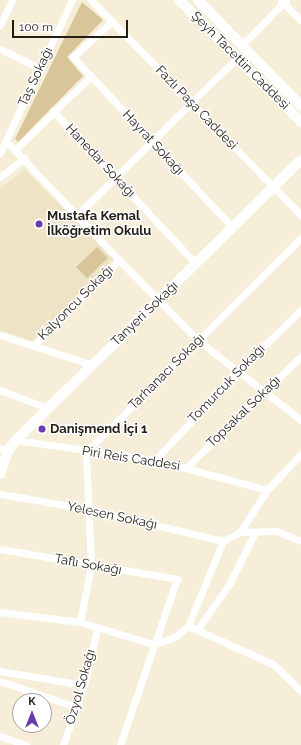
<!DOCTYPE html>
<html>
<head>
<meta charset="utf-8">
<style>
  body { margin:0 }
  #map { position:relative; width:301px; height:745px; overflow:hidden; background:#f6eed8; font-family:Raleway,sans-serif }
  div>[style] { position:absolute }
  .built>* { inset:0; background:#efe3c6 }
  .green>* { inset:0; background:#d8c69a }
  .street>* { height:7px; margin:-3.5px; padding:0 3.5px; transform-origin:3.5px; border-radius:3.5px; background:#fff }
  .secondary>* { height:10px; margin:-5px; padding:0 5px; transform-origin:5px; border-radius:5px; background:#fff }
  .dots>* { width:11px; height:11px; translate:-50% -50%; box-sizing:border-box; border:2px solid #fff; border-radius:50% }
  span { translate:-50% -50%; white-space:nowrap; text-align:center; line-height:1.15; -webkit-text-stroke:3px #fff; paint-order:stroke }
  .street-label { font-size:13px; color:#211e16 }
  .poi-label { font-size:13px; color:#211e16; font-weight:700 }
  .left { translate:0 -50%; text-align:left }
  .north { position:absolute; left:12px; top:693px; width:40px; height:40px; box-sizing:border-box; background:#fff; border:1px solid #a6a5a2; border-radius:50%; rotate:0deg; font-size:11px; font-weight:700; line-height:16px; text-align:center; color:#211e16 }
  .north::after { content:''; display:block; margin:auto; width:14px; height:18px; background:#6b39b0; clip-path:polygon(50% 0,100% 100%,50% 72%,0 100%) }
  .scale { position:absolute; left:12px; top:20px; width:116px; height:18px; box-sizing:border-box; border:2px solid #211e16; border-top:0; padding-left:5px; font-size:12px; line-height:14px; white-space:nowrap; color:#211e16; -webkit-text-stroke:3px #fff; paint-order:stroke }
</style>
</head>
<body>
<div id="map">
  <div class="built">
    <i style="clip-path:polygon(24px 169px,114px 259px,32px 341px,0 330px,0 189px)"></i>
  </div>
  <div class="green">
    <i style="clip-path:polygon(82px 2px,103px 20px,67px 57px,83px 76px,18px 142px,15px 139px)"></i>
    <i style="clip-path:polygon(97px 247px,108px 258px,87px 278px,76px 267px)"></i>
  </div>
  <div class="street">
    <i style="left:91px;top:0;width:301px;rotate:45.7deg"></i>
    <i style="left:281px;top:1px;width:28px;rotate:44deg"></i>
    <i style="left:112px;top:21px;width:53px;rotate:137.3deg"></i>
    <i style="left:73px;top:57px;width:234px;rotate:46.9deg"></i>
    <i style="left:0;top:25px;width:28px;rotate:-64deg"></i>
    <i style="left:242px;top:45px;width:63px;rotate:-45.6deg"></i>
    <i style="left:0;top:49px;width:46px;rotate:26deg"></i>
    <i style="left:53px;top:111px;width:209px;rotate:46.9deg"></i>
    <i style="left:6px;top:141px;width:164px;rotate:46.5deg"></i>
    <i style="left:119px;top:260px;width:114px;rotate:45.4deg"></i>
    <i style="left:199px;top:341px;width:129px;rotate:37.8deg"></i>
    <i style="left:15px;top:150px;width:106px;rotate:-44.2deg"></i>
    <i style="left:0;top:153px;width:169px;rotate:-64.8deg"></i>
    <i style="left:0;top:177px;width:31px;rotate:-38deg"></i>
    <i style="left:77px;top:215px;width:224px;rotate:-44.5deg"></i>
    <i style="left:0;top:335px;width:98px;rotate:17.9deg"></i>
    <i style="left:33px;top:346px;width:122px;rotate:-45deg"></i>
    <i style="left:0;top:390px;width:51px;rotate:20.6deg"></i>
    <i style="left:16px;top:440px;width:140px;rotate:8.2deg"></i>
    <i style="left:155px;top:460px;width:116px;rotate:15deg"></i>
    <i style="left:0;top:448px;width:9px;rotate:21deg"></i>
    <i style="left:155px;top:460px;width:122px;rotate:-47deg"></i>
    <i style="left:238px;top:371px;width:88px;rotate:-44.1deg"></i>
    <i style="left:186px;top:468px;width:161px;rotate:-44.2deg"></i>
    <i style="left:0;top:494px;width:88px;rotate:9.8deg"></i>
    <i style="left:87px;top:509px;width:140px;rotate:13.2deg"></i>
    <i style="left:240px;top:532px;width:36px;rotate:-2deg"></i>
    <i style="left:276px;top:531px;width:27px;rotate:22deg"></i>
    <i style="left:223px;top:541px;width:19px;rotate:-28deg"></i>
    <i style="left:240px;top:532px;width:50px;rotate:-57.3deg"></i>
    <i style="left:267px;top:490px;width:50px;rotate:-46.6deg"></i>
    <i style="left:0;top:549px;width:180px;rotate:9.6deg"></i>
    <i style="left:177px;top:579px;width:176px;rotate:109deg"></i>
    <i style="left:0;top:612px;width:81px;rotate:7.1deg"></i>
    <i style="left:80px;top:622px;width:76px;rotate:16.8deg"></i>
    <i style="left:153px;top:644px;width:11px;rotate:-15deg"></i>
    <i style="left:164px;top:641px;width:12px;rotate:-20deg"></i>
    <i style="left:175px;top:637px;width:17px;rotate:-40deg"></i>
    <i style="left:188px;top:626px;width:92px;rotate:-67.6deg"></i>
    <i style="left:80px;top:622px;width:57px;rotate:-78.9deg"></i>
    <i style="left:91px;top:566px;width:114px;rotate:-92.5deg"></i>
    <i style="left:86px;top:452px;width:303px;rotate:-44.9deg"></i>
    <i style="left:188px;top:626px;width:93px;rotate:24.1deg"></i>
    <i style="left:273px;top:664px;width:39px;rotate:44deg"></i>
    <i style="left:197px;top:630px;width:57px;rotate:-54.9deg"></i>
    <i style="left:230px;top:583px;width:57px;rotate:-63.9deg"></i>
    <i style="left:0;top:671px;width:85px;rotate:9.5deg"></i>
    <i style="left:0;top:681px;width:80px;rotate:18.9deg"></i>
    <i style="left:0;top:736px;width:28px;rotate:19deg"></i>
    <i style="left:63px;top:745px;width:64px;rotate:-70.7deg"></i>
    <i style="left:84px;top:685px;width:57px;rotate:-76.9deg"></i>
  </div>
  <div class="secondary">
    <i style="left:179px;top:0;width:173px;rotate:45deg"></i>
    <i style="left:198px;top:0;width:148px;rotate:45.8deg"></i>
    <i style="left:0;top:474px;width:24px;rotate:-71deg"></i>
    <i style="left:8px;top:451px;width:14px;rotate:-54deg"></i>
    <i style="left:16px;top:440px;width:400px;rotate:-44.5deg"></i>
  </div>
  <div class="dots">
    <i style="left:39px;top:224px;background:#6b39b0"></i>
    <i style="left:42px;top:429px;background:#6b39b0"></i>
  </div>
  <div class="street-label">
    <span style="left:240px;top:61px;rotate:45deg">Şeyh Tacettin Caddesi</span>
    <span style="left:36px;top:77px;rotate:-65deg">Taş Sokağı</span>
    <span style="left:196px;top:108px;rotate:46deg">Fazlı Paşa Caddesi</span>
    <span style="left:153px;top:143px;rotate:47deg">Hayrat Sokağı</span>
    <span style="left:100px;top:161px;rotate:47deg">Hanedar Sokağı</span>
    <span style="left:76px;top:303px;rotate:-45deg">Kalyoncu Sokağı</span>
    <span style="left:145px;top:314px;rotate:-44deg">Tanyeri Sokağı</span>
    <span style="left:167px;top:372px;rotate:-45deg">Tarhanacı Sokağı</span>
    <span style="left:227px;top:384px;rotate:-46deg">Tomurcuk Sokağı</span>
    <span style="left:244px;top:412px;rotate:-44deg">Topsakal Sokağı</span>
    <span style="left:131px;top:459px;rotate:9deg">Piri Reis Caddesi</span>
    <span style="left:112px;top:516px;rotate:12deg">Yelesen Sokağı</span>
    <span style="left:88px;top:565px;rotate:10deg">Taflı Sokağı</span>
    <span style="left:81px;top:687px;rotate:-74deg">Özyol Sokağı</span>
  </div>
  <div class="poi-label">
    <span class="left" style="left:47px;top:224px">Mustafa Kemal<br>İlköğretim Okulu</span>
    <span class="left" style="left:50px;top:429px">Danişmend İçi 1</span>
  </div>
  <div class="north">K</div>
  <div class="scale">100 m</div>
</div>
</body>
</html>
